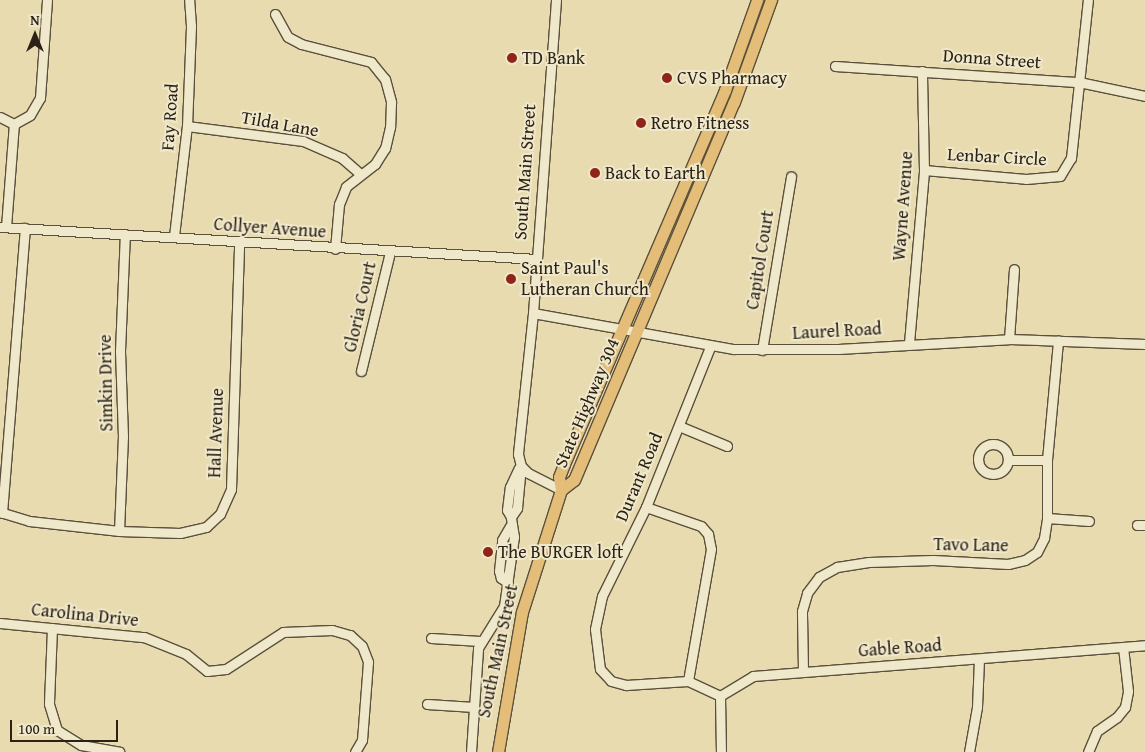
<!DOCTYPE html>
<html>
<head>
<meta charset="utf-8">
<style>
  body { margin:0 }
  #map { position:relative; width:1145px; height:752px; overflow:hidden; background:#e8dbaf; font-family:"Gentium Book Plus",serif }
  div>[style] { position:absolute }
  .roads { filter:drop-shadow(1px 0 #5a503c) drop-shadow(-1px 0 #5a503c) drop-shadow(0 1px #5a503c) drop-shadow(0 -1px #5a503c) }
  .minor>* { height:9px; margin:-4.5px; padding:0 4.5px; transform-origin:4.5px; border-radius:4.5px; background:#f0e8cb }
  .minor>.ring { margin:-4.5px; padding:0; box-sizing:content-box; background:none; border:9px solid #f0e8cb; border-radius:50% }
  .major>* { height:11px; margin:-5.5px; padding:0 5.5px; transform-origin:5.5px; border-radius:5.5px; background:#e4be78 }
  .dots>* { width:14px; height:14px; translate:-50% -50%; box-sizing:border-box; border:2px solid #f0e8cb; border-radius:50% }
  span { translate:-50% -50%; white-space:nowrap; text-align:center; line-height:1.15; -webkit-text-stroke:4px #f0e8cb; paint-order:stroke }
  .poi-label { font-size:18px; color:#2b2116 }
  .left { translate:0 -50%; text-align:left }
  .street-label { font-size:18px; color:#2b2116 }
  .north { position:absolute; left:10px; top:10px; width:50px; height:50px; -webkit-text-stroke:4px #f0e8cb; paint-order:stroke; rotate:0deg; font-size:14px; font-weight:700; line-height:20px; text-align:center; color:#2b2116 }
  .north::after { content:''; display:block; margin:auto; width:18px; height:22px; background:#2b2116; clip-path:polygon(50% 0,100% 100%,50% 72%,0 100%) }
  .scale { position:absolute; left:10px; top:720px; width:108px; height:22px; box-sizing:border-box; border:2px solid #2b2116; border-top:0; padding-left:6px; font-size:15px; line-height:18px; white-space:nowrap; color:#2b2116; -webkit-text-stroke:4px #f0e8cb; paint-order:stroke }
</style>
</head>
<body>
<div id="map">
  <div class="roads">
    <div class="minor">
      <i style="left:556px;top:0;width:314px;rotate:94.2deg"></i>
      <i style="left:533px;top:313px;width:142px;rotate:96.1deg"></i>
      <i style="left:518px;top:454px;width:12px;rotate:76deg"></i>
      <i style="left:521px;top:466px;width:10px;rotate:45deg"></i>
      <i style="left:528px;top:473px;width:37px;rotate:27deg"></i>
      <i style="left:275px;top:14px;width:26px;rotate:61deg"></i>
      <i style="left:288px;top:37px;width:15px;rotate:28deg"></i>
      <i style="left:301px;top:44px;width:72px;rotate:14.4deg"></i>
      <i style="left:371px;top:62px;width:22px;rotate:51deg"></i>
      <i style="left:385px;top:79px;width:24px;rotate:75deg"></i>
      <i style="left:391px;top:102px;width:25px;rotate:92deg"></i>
      <i style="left:390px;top:127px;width:22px;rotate:103deg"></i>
      <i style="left:385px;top:148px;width:19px;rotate:122deg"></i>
      <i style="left:375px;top:164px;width:37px;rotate:142deg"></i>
      <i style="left:346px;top:187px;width:18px;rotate:112deg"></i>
      <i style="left:339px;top:204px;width:45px;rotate:95.1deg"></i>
      <i style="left:835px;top:66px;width:245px;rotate:3.8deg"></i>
      <i style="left:1079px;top:82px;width:67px;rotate:12deg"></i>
      <i style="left:0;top:117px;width:16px;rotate:27deg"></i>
      <i style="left:14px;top:124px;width:18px;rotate:-29deg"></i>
      <i style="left:30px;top:115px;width:20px;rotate:-60deg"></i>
      <i style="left:40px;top:98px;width:98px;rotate:-85.9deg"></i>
      <i style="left:187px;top:126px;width:117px;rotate:7.4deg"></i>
      <i style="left:303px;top:141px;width:43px;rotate:23.6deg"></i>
      <i style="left:342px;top:158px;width:23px;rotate:41deg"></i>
      <i style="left:924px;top:170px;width:102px;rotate:5deg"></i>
      <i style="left:1026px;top:179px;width:34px;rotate:-5deg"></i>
      <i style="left:1060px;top:176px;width:21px;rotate:-59deg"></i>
      <i style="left:1071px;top:158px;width:159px;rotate:-83.9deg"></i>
      <i style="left:0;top:227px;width:538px;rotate:3.41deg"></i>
      <i style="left:6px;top:227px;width:103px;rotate:-85.6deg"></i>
      <i style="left:174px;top:236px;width:111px;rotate:-83.3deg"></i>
      <i style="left:187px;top:126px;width:100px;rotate:-87.7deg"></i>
      <i style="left:191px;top:26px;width:26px;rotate:-94deg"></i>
      <i style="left:533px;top:313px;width:204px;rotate:10.2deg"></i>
      <i style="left:734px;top:349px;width:104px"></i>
      <i style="left:838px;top:349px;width:171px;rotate:-3.3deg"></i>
      <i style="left:1009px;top:339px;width:136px;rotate:2.1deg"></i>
      <i style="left:1009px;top:339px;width:70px;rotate:-85.9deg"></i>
      <i style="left:909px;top:343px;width:174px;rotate:-85deg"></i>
      <i style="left:924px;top:170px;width:99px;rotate:-91.2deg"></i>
      <i style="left:710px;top:347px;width:172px;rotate:111.8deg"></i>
      <i style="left:646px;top:507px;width:99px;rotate:116.3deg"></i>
      <i style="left:602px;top:596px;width:34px;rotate:102deg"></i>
      <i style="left:595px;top:629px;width:40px;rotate:82.9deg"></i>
      <i style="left:600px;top:669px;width:16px;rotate:47deg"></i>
      <i style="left:611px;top:681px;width:16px;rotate:15deg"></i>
      <i style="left:626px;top:685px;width:62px;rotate:-3.7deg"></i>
      <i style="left:688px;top:681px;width:35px;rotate:25deg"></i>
      <i style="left:762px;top:350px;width:176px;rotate:-80.5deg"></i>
      <i style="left:361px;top:371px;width:122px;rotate:-76.3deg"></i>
      <i style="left:679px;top:426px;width:52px;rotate:22.6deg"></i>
      <i class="ring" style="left:978px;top:444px;width:21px;height:21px"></i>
      <i style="left:1008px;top:460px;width:39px"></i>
      <i style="left:646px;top:507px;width:58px;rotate:19.1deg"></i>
      <i style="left:701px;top:526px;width:11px;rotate:49deg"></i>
      <i style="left:708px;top:534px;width:15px;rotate:79deg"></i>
      <i style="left:711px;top:549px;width:134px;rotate:99.9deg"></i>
      <i style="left:0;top:512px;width:30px;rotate:17deg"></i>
      <i style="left:29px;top:521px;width:91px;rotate:6.3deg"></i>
      <i style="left:119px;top:531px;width:61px;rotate:1.9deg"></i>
      <i style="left:180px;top:533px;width:27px;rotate:-13deg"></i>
      <i style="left:206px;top:527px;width:19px;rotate:-43deg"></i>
      <i style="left:220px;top:514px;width:27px;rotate:-66deg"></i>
      <i style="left:231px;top:489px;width:246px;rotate:-88.1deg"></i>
      <i style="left:2px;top:513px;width:286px;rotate:-85.4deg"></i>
      <i style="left:511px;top:517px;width:8px;rotate:-120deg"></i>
      <i style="left:507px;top:510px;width:23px;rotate:-83deg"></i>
      <i style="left:510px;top:487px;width:21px;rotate:-65deg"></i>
      <i style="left:1047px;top:518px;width:42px;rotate:4.1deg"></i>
      <i style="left:1137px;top:525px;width:8px"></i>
      <i style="left:119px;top:531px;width:94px;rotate:-87.6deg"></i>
      <i style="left:123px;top:437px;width:86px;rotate:-92deg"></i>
      <i style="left:120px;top:351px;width:117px;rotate:-87.6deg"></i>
      <i style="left:508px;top:583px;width:9px;rotate:-144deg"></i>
      <i style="left:501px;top:578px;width:7px;rotate:-106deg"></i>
      <i style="left:499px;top:571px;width:31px;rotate:-84deg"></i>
      <i style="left:502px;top:540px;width:16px;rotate:-60deg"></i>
      <i style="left:0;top:623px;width:145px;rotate:5.6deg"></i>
      <i style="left:144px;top:637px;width:45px;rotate:22deg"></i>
      <i style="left:186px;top:654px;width:27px;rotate:39deg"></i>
      <i style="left:207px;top:671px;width:19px;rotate:-6deg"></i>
      <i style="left:226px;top:669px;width:68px;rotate:-33deg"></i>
      <i style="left:283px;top:632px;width:49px;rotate:-2.3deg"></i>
      <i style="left:332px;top:630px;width:19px;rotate:16deg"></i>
      <i style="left:350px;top:635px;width:16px;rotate:43deg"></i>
      <i style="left:362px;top:646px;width:17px;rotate:69deg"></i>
      <i style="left:368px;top:662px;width:78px;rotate:94.4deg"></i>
      <i style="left:362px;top:740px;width:14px;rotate:120deg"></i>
      <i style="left:52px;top:628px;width:76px;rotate:92.3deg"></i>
      <i style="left:49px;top:704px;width:27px;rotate:73deg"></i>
      <i style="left:57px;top:730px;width:28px;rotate:32deg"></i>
      <i style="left:81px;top:745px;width:39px;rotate:10deg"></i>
      <i style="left:431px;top:638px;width:49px;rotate:3.5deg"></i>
      <i style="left:803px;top:671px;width:60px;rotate:-91deg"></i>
      <i style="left:802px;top:611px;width:19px;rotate:-74deg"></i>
      <i style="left:807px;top:593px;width:20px;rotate:-53deg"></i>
      <i style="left:819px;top:577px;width:21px;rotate:-29deg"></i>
      <i style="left:837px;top:567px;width:32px;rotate:-9deg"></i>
      <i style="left:869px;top:562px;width:64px;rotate:-1.8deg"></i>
      <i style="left:933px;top:560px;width:75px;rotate:3.1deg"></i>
      <i style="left:1008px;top:564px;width:17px;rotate:-13deg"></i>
      <i style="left:1025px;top:560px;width:14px;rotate:-34deg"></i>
      <i style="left:1037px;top:552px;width:16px;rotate:-63deg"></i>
      <i style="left:1044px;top:538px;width:20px;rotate:-81deg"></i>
      <i style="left:1047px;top:518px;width:58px;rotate:-90deg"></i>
      <i style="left:1047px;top:460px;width:120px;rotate:-84.7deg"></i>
      <i style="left:720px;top:696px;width:39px;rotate:-31deg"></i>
      <i style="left:753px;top:676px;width:393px;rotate:-4.5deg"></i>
      <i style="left:720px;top:696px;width:56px;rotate:89deg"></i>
      <i style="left:427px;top:704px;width:47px;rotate:3.7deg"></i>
      <i style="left:471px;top:752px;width:104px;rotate:-86.1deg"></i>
      <i style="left:478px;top:648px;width:49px;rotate:-58.2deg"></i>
      <i style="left:504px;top:606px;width:70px;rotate:-81.8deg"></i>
      <i style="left:514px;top:537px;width:20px;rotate:-99deg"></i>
      <i style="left:511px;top:517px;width:11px;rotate:-56deg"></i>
      <i style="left:517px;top:508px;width:42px;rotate:-84.6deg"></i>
      <i style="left:969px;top:752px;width:46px;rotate:-79.9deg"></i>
      <i style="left:977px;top:707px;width:48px;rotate:-87.6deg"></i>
      <i style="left:1088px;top:752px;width:23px;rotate:-67deg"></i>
      <i style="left:1097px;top:731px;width:24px;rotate:-35deg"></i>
      <i style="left:1117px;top:717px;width:13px;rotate:-51deg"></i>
      <i style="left:1125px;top:707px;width:16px;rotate:-79deg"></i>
      <i style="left:1128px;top:691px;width:44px;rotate:-96.5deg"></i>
    </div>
    <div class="major">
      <i style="left:561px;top:490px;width:16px;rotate:-38deg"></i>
      <i style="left:574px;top:480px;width:410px;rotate:-67.1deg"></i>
      <i style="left:734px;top:102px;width:109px;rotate:-70.1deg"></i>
      <i style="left:561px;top:490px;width:13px;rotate:-99deg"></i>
      <i style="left:559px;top:477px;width:14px;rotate:-69deg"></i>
      <i style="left:564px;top:464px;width:407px;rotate:-66.7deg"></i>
      <i style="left:725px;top:90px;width:96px;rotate:-70.4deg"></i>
      <i style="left:498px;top:752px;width:142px;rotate:-80.3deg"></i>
      <i style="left:522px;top:612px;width:128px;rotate:-72.3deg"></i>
    </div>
  </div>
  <div class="dots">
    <i style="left:512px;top:58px;background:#8f2418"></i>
    <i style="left:667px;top:78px;background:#8f2418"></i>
    <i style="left:641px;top:123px;background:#8f2418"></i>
    <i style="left:595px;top:173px;background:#8f2418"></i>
    <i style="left:511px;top:279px;background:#8f2418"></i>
    <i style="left:488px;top:552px;background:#8f2418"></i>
  </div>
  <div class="poi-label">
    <span class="left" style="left:522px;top:58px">TD Bank</span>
    <span class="left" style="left:677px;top:78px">CVS Pharmacy</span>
    <span class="left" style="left:651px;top:123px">Retro Fitness</span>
    <span class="left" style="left:605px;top:173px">Back to Earth</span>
    <span class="left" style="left:521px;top:279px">Saint Paul's<br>Lutheran Church</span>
    <span class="left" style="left:498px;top:552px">The BURGER loft</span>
  </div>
  <div class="street-label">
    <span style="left:992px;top:59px;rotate:4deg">Donna Street</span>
    <span style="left:170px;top:117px;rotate:-86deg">Fay Road</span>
    <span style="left:280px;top:124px;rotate:10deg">Tilda Lane</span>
    <span style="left:997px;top:157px;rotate:3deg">Lenbar Circle</span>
    <span style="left:525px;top:172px;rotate:-86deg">South Main Street</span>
    <span style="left:903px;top:206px;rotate:-86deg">Wayne Avenue</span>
    <span style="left:270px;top:228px;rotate:4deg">Collyer Avenue</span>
    <span style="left:760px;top:260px;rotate:-81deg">Capitol Court</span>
    <span style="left:360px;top:307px;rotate:-77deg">Gloria Court</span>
    <span style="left:837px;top:331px;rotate:-3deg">Laurel Road</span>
    <span style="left:106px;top:383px;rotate:-91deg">Simkin Drive</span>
    <span style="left:587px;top:403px;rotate:-67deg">State Highway 304</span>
    <span style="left:216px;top:433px;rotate:-88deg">Hall Avenue</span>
    <span style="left:639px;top:477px;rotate:-67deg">Durant Road</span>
    <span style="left:971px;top:545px;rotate:1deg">Tavo Lane</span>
    <span style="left:85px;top:615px;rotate:6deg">Carolina Drive</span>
    <span style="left:900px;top:648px;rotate:-4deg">Gable Road</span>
    <span style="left:498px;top:651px;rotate:-78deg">South Main Street</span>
  </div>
  <div class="north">N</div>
  <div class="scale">100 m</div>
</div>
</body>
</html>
